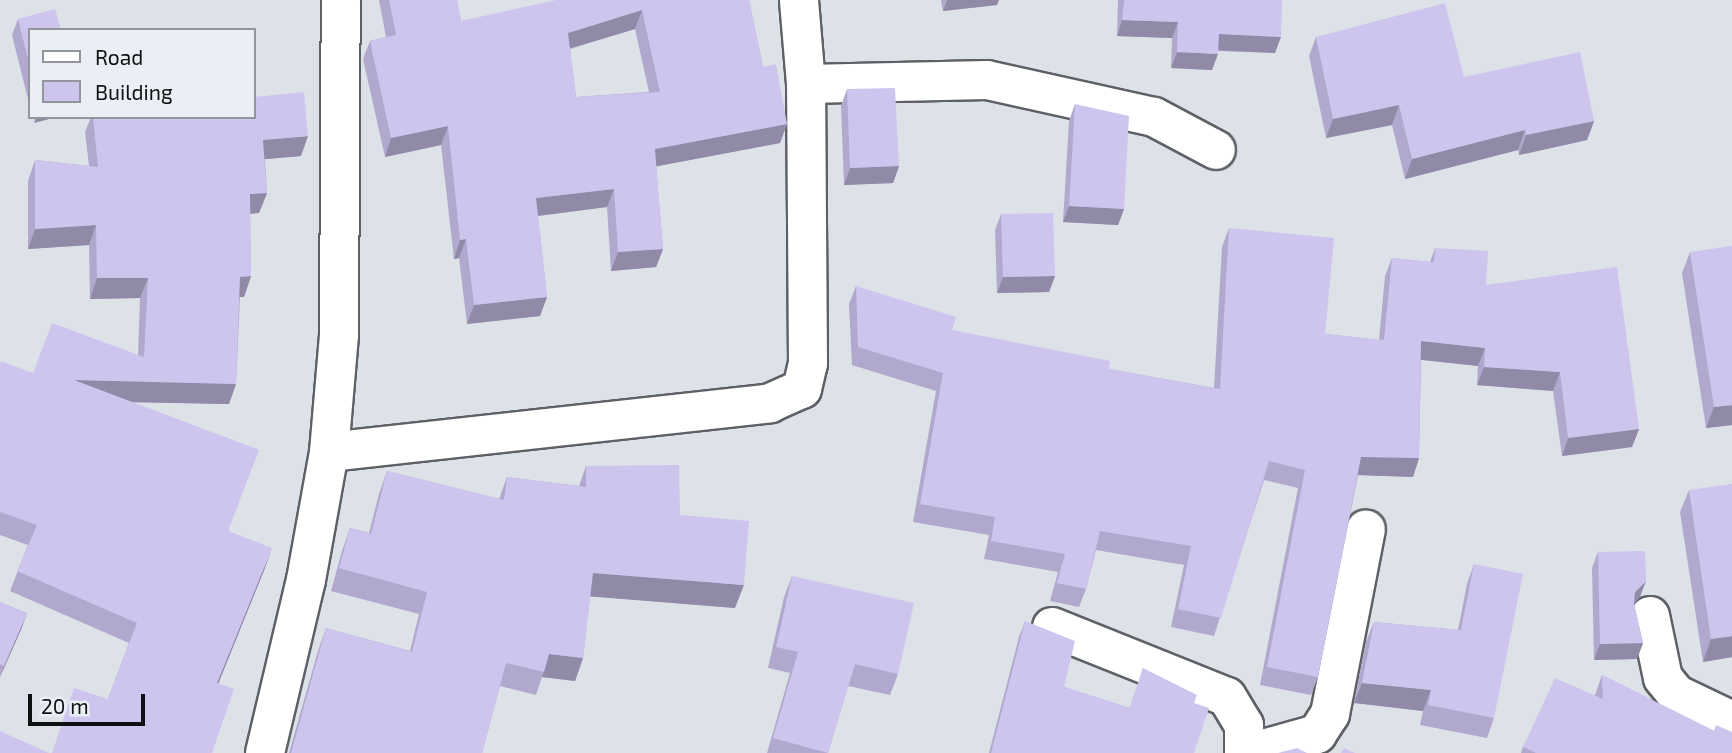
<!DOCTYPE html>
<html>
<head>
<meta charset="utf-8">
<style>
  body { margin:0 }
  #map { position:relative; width:1732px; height:753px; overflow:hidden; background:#dde1e8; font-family:"Exo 2",sans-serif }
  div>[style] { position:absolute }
  .roads { filter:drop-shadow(2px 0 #5d6166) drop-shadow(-2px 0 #5d6166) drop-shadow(0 2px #5d6166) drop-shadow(0 -2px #5d6166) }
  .minor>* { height:38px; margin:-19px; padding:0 19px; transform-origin:19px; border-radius:19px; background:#fff }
  .wall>* { inset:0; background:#b0a9cd }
  .shaded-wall>* { inset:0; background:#908aa7 }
  .building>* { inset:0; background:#cdc5ee }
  span { translate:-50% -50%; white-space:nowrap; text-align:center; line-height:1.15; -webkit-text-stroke:5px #eaeff5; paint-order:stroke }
  .legend { position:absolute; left:28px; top:28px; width:228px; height:91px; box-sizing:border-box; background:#eaeff5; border:2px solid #92969a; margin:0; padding:9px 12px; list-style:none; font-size:21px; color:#0f1012 }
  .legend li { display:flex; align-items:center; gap:14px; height:35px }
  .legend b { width:35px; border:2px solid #92969a }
  .scale { position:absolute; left:28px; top:694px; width:117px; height:32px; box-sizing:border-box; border:4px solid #0f1012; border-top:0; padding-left:9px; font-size:21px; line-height:24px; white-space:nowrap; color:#0f1012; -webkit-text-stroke:5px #eaeff5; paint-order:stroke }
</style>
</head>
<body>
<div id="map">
  <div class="roads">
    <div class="minor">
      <i style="left:806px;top:84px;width:181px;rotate:-1.3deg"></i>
      <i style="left:987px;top:80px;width:171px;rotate:12.5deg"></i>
      <i style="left:1154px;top:117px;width:70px;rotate:28deg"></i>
      <i style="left:329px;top:452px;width:444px;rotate:-6.3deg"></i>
      <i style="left:770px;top:403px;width:35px;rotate:-24deg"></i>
      <i style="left:802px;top:389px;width:26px;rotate:-77deg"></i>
      <i style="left:808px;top:364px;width:280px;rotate:-90.4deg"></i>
      <i style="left:806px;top:84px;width:84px;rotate:-94.8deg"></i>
      <i style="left:1650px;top:616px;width:63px;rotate:78.2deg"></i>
      <i style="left:1663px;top:678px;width:21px;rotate:51deg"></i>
      <i style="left:1676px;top:694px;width:62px;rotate:25.7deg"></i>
      <i style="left:1052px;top:627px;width:188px;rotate:21.8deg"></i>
      <i style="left:1227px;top:697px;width:33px;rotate:59deg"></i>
      <i style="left:1244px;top:725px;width:28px;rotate:90deg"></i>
      <i style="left:265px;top:753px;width:178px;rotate:-76.7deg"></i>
      <i style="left:306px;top:580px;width:130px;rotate:-79.8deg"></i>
      <i style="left:329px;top:452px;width:117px;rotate:-85.1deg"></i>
      <i style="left:339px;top:335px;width:335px;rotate:-89.7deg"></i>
      <i style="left:1249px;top:753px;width:71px;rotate:-15.6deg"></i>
      <i style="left:1317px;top:734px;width:24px;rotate:-57deg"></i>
      <i style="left:1330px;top:714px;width:188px;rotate:-79deg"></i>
    </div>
  </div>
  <div class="wall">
    <i style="clip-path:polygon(evenodd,379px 0,457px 0,461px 21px,749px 0,763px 67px,787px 124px,780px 143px,656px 166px,663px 249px,656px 267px,611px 271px,607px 207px,538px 216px,547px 297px,540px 316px,467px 324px,459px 258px,454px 259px,441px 145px,385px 157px,363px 59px,370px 41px,386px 37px,379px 0,635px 29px,649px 92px,576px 97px,570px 49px,635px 29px)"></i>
    <i style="clip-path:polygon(941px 0,999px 0,997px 5px,943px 11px)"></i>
    <i style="clip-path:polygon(1118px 0,1282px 0,1275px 53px,1218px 51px,1212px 70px,1171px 68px,1172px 38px,1117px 36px)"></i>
    <i style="clip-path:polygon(18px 19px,30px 30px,30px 107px,12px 35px)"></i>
    <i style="clip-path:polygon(1316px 37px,1464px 77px,1594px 121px,1587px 140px,1519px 155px,1518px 150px,1405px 179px,1392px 125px,1326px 138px,1309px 56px)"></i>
    <i style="clip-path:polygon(847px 89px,899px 166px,893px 183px,844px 185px,841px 106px)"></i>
    <i style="clip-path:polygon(1075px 104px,1124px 209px,1118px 225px,1063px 222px,1069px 121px)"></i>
    <i style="clip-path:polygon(91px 117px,254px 117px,301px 156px,265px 159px,267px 193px,259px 213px,250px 214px,251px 276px,244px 297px,240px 297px,236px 384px,229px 404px,131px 402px,229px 531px,265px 568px,218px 684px,108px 699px,129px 643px,10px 591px,28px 545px,0 535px,0 365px,33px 373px,138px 355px,140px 298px,90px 299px,89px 245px,28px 249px,28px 181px,35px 160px,89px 166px,85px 132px)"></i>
    <i style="clip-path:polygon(1001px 214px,1055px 276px,1049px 292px,997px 293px,995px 230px)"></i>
    <i style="clip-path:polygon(1229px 228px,1325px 334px,1379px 340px,1385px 276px,1392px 258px,1430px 262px,1435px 248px,1486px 285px,1639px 429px,1632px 447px,1562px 456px,1553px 391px,1477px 385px,1478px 366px,1421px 360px,1419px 458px,1413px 477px,1358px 475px,1318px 677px,1311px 695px,1260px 685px,1298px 488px,1264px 480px,1214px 636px,1171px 627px,1184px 565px,1096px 550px,1086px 589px,1079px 607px,1050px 601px,1058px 572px,984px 559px,989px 535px,913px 522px,936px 391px,852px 365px,849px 304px,856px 286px,952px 330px,1109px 369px,1214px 388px,1222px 247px)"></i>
    <i style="clip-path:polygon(1690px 252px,1732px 425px,1706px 428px,1682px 273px)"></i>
    <i style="clip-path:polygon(586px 466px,680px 515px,735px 608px,590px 596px,583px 658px,575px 681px,542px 677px,536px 695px,500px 686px,482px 753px,289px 753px,318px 651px,326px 628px,410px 651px,419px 614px,331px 591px,342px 551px,350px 528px,369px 533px,379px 494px,387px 471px,499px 499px,507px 477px,579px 486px)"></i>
    <i style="clip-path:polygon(1689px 490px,1732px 657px,1703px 662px,1680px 512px)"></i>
    <i style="clip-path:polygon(1598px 552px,1640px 597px,1634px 604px,1643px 643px,1637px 659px,1594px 660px,1592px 568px)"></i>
    <i style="clip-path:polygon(1474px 564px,1494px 718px,1487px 738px,1420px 725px,1423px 711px,1354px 703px,1366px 642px,1374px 622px,1458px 630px,1467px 584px)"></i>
    <i style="clip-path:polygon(792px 576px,898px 674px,890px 695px,848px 686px,828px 753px,767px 753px,790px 673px,768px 668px,784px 597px)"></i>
    <i style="clip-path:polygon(0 602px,27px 613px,0 677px)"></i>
    <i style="clip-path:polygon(1025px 621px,1064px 687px,1130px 708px,1143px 668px,1194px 703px,1194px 753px,989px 753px,1019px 637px)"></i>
    <i style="clip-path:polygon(1602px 675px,1714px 731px,1732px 753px,1521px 753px,1523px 747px,1595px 695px)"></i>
  </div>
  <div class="shaded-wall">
    <i style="clip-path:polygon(947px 0,999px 0,997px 5px,943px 11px)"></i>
    <i style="clip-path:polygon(642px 10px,635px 29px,561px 51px,568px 33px)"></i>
    <i style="clip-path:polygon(1122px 20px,1178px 22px,1172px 38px,1117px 36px)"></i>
    <i style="clip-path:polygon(1219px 34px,1281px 37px,1275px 53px,1213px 50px)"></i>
    <i style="clip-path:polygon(1177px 52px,1218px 54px,1212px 70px,1171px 68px)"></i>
    <i style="clip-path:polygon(1399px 105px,1392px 125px,1326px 138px,1333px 119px)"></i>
    <i style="clip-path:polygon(36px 117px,57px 117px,34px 123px)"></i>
    <i style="clip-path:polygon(1594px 121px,1587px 140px,1519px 155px,1526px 135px)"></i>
    <i style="clip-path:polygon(787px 124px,780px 143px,648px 168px,655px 149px)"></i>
    <i style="clip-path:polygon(448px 126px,441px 145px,385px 157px,391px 138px)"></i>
    <i style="clip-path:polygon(1525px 130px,1518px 150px,1405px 179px,1412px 159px)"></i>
    <i style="clip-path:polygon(308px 136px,301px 156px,256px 160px,263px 140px)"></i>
    <i style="clip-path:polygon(899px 166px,893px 183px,844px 185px,850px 168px)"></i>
    <i style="clip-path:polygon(614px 189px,607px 207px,529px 217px,536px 198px)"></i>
    <i style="clip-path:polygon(267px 193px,259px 213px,243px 214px,250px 194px)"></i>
    <i style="clip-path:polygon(1069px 206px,1124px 209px,1118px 225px,1063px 222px)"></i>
    <i style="clip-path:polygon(96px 225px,89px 245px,28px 249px,35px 229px)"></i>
    <i style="clip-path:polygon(466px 239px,459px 258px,454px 259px,460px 240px)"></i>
    <i style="clip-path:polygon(663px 249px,656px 267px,611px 271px,618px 252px)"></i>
    <i style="clip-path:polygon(251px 276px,244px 297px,233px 297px,240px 277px)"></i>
    <i style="clip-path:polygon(1055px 276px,1049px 292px,997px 293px,1003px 277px)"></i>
    <i style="clip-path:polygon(97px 278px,148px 278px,140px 298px,90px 299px)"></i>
    <i style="clip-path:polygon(547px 297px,540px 316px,467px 324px,474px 305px)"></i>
    <i style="clip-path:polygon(1421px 341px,1485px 348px,1478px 366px,1415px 359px)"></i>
    <i style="clip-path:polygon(1484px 367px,1560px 372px,1553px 391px,1477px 385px)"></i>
    <i style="clip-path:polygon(74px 380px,236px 384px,229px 404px,67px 401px)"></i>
    <i style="clip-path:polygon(1732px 405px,1732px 425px,1706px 428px,1714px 407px)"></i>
    <i style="clip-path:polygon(1639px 429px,1632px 447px,1562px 456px,1568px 438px)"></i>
    <i style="clip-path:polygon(1361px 457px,1419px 458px,1413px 477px,1355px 475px)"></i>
    <i style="clip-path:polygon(272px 548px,265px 568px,210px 704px,217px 683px)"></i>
    <i style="clip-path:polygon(593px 573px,744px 585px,735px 608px,585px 596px)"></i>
    <i style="clip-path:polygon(1646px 581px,1640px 597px,1630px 609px,1635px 592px)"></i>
    <i style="clip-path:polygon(27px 613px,21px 630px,0 677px,4px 666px)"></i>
    <i style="clip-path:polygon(1732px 636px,1732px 657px,1703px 662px,1711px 639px)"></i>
    <i style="clip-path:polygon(1643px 643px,1637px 659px,1594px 660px,1600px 644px)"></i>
    <i style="clip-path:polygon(549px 654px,583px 658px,575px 681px,542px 677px)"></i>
    <i style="clip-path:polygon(1362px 683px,1431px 690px,1423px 711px,1354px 703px)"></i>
  </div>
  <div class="building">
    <i style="clip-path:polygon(evenodd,389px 0,457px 0,461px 21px,556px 0,749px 0,763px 67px,776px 64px,787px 124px,655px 149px,663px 249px,618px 252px,614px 189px,536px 198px,547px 297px,474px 305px,466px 239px,460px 240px,448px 126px,391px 138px,370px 41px,396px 35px,389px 0,642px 10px,660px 92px,576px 97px,568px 33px,642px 10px)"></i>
    <i style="clip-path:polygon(1124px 0,1282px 0,1281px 37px,1219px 34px,1218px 54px,1177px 52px,1178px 22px,1122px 20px)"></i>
    <i style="clip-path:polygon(1445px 3px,1464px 77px,1580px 52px,1594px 121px,1526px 135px,1525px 130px,1412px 159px,1399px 105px,1333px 119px,1316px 37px)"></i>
    <i style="clip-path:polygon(55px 9px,61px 30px,30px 30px,30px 67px,18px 19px)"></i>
    <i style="clip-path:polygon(895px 88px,899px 166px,850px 168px,847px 89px)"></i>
    <i style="clip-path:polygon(304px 92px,308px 136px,263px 140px,267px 193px,250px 194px,251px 276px,240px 277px,236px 384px,74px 380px,259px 450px,228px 531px,272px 548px,217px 683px,234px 689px,212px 753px,52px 753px,74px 688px,108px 699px,137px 623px,17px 571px,37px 525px,0 512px,0 365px,1px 361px,33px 373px,52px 323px,144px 357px,148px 278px,97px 278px,96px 225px,35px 229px,35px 160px,98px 167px,93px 117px,254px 117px,254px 97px)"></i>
    <i style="clip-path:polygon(1075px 104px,1129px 116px,1124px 209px,1069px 206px)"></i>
    <i style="clip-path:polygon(1053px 213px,1055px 276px,1003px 277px,1001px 214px)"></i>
    <i style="clip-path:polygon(1229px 228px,1334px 238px,1325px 334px,1384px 340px,1392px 258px,1434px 262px,1435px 248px,1488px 251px,1486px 285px,1617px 267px,1639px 429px,1568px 438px,1560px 372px,1484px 367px,1485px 348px,1421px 341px,1419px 458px,1361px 457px,1318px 677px,1267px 667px,1305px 470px,1269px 461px,1221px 618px,1178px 609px,1191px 546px,1100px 531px,1086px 589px,1057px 583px,1065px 554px,991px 541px,995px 517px,920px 504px,943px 373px,858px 347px,856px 286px,956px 317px,952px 330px,1110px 361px,1109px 369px,1220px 389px)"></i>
    <i style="clip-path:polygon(1732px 246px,1732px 405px,1714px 407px,1690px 252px)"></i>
    <i style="clip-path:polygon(679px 465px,680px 515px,749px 521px,744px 585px,593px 573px,583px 658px,549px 654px,544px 672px,506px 663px,482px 753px,291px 753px,326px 628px,412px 652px,427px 592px,339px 568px,350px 528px,371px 534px,387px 471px,504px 500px,507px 477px,586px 487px,586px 466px)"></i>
    <i style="clip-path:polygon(1732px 484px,1732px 636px,1711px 639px,1689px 490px)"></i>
    <i style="clip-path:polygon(1645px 551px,1646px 581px,1635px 592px,1634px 604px,1643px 643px,1600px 644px,1598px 552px)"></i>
    <i style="clip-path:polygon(1474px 564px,1523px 574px,1494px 718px,1428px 705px,1431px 690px,1362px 683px,1374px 622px,1461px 630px)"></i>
    <i style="clip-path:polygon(792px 576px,914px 603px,898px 674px,855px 664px,828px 753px,773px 738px,798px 652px,776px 647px)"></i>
    <i style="clip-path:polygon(0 602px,27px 613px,4px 666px,0 664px)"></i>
    <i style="clip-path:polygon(1025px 621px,1075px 641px,1064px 687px,1130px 708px,1143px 668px,1197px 695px,1194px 703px,1209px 708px,1194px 753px,991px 753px)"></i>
    <i style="clip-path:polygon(1602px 675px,1714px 731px,1716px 725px,1732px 732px,1732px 753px,1536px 753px,1523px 747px,1555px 678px,1603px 699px)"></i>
    <i style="clip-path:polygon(0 731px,49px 753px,0 753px)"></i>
    <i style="clip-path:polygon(1297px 748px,1307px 753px,1278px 753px)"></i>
    <i style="clip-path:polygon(1344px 748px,1355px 753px,1341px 753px)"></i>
  </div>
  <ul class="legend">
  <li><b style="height:9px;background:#fff"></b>Road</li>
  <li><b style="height:19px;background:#cdc5ee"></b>Building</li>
  </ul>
  <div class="scale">20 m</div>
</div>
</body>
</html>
